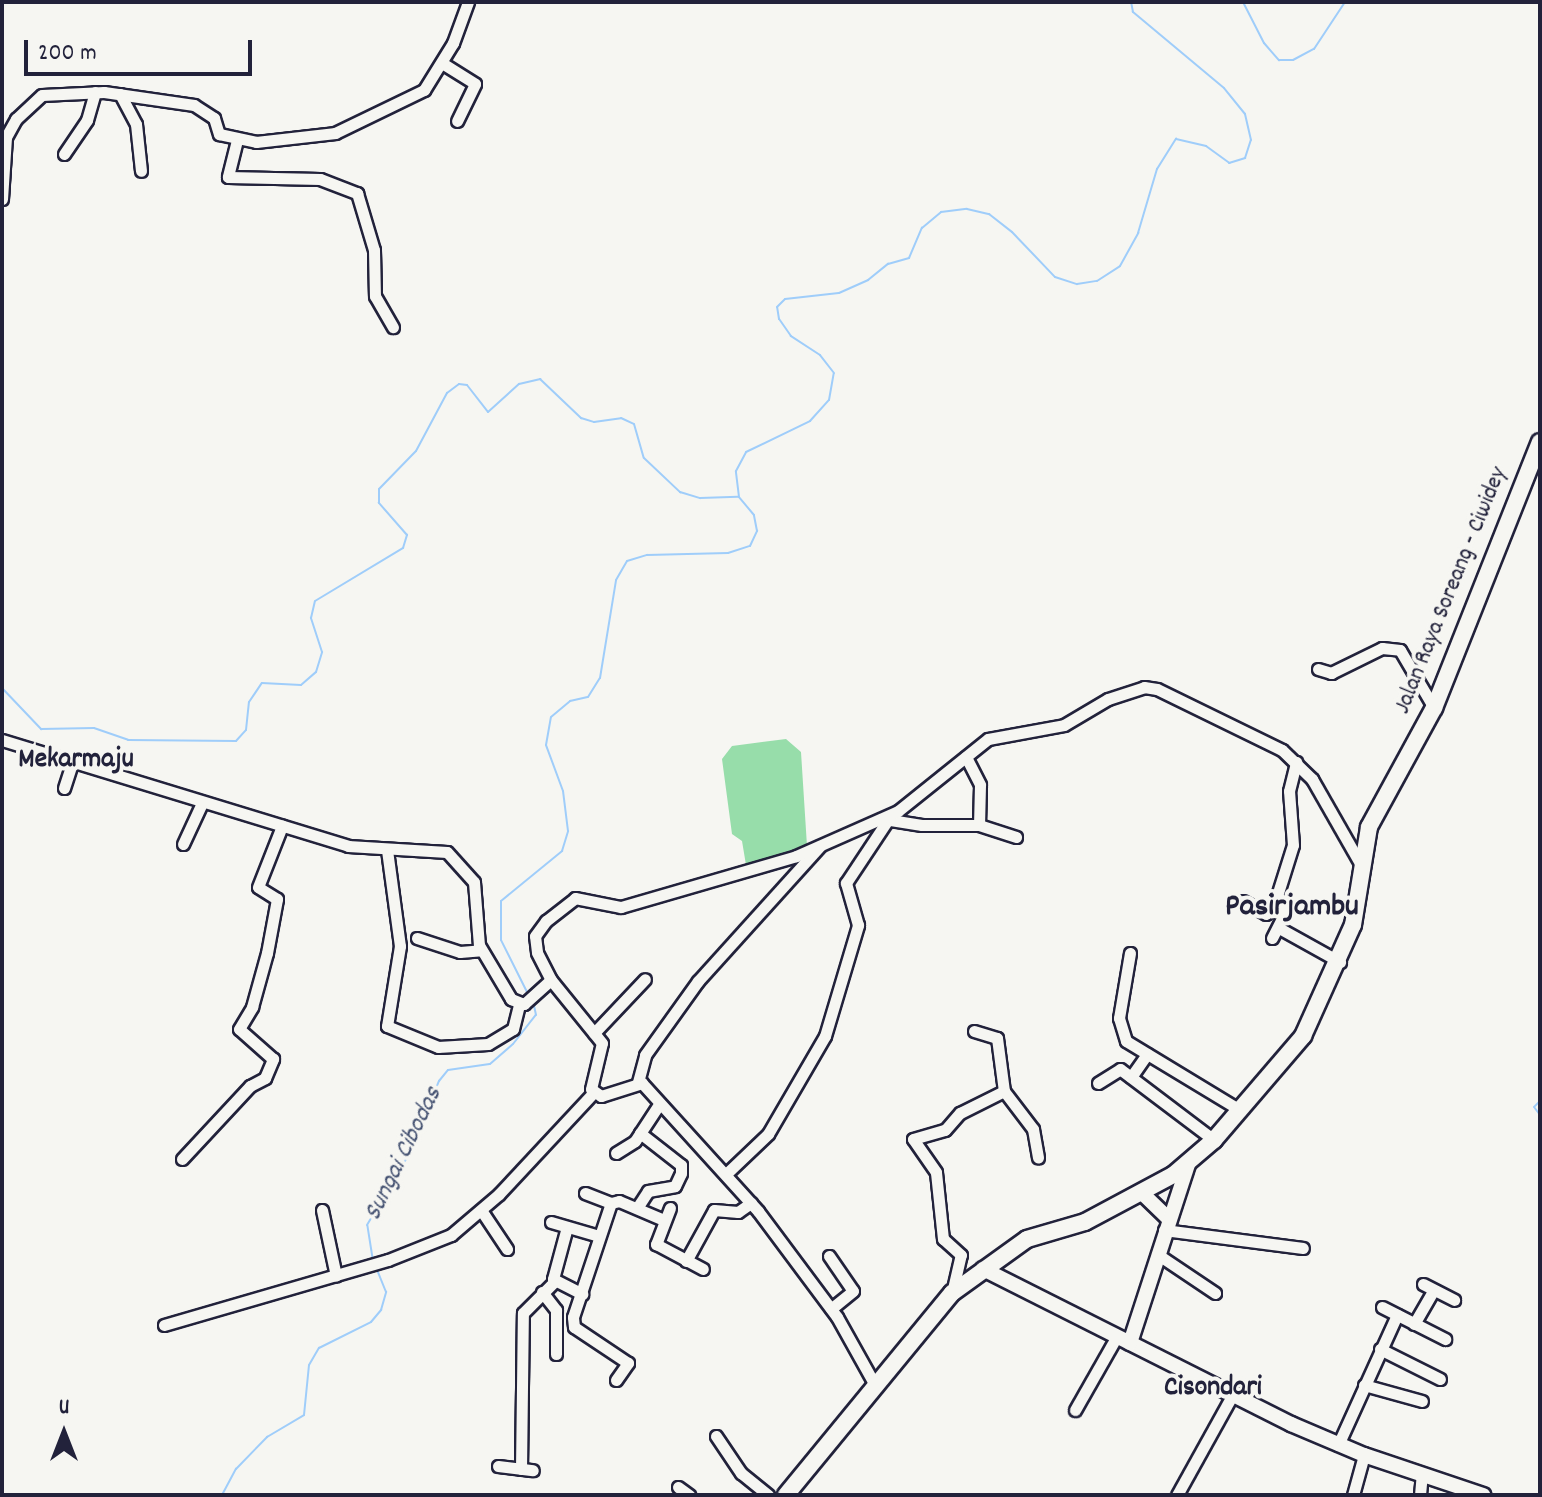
<!DOCTYPE html>
<html>
<head>
<meta charset="utf-8">
<style>
  body { margin:0 }
  #map { position:relative; width:1542px; height:1497px; overflow:hidden; background:#f6f6f2; font-family:Dekko,sans-serif }
  div>[style] { position:absolute }
  .green>* { inset:0; background:#97ddaa }
  .stream>* { height:2px; margin:-1px; padding:0 1px; transform-origin:1px; border-radius:1px; background:#9fcdfa }
  .roads { filter:drop-shadow(2px 0 #22223b) drop-shadow(-2px 0 #22223b) drop-shadow(0 2px #22223b) drop-shadow(0 -2px #22223b) }
  .minor>* { height:11px; margin:-5.5px; padding:0 5.5px; transform-origin:5.5px; border-radius:5.5px; background:#f6f6f2 }
  .major>* { height:14px; margin:-7px; padding:0 7px; transform-origin:7px; border-radius:7px; background:#f6f6f2 }
  .highway>* { height:16px; margin:-8px; padding:0 8px; transform-origin:8px; border-radius:8px; background:#f6f6f2 }
  span { translate:-50% -50%; white-space:nowrap; text-align:center; line-height:1.15; -webkit-text-stroke:8px #f6f6f2; paint-order:stroke }
  .street-label { font-size:24px; color:#22223b }
  .water-label { font-size:26px; color:#485574; font-style:italic }
  .quarter-label { font-size:28px; color:#22223b; font-weight:700 }
  .district-label { font-size:32px; color:#22223b; font-weight:700 }
  .frame { position:absolute; inset:0; border:4px solid #22223b; pointer-events:none }
  .north { position:absolute; left:24px; top:1393px; width:80px; height:80px; -webkit-text-stroke:6px #f6f6f2; paint-order:stroke; rotate:0deg; font-size:22px; font-weight:700; line-height:32px; text-align:center; color:#22223b }
  .north::after { content:''; display:block; margin:auto; width:28px; height:36px; background:#22223b; clip-path:polygon(50% 0,100% 100%,50% 72%,0 100%) }
  .scale { position:absolute; left:24px; top:40px; width:228px; height:36px; box-sizing:border-box; border:4px solid #22223b; border-top:0; padding-left:10px; font-size:24px; line-height:28px; white-space:nowrap; color:#22223b; -webkit-text-stroke:6px #f6f6f2; paint-order:stroke }
</style>
</head>
<body>
<div id="map">
  <div class="green">
    <i style="clip-path:polygon(786px 739px,801px 752px,807px 846px,746px 865px,742px 841px,732px 834px,722px 759px,732px 746px)"></i>
  </div>
  <div class="stream">
    <i style="left:1243px;top:2px;width:46px;rotate:62.9deg"></i>
    <i style="left:1264px;top:43px;width:23px;rotate:49deg"></i>
    <i style="left:1279px;top:60px;width:14px"></i>
    <i style="left:1293px;top:60px;width:24px;rotate:-28deg"></i>
    <i style="left:1314px;top:49px;width:56px;rotate:-56.6deg"></i>
    <i style="left:2px;top:688px;width:57px;rotate:46.4deg"></i>
    <i style="left:41px;top:729px;width:53px;rotate:-1.1deg"></i>
    <i style="left:94px;top:728px;width:36px;rotate:19deg"></i>
    <i style="left:128px;top:740px;width:108px;rotate:0.5deg"></i>
    <i style="left:236px;top:741px;width:15px;rotate:-48deg"></i>
    <i style="left:246px;top:730px;width:28px;rotate:-84deg"></i>
    <i style="left:249px;top:702px;width:23px;rotate:-56deg"></i>
    <i style="left:262px;top:683px;width:39px;rotate:3deg"></i>
    <i style="left:301px;top:685px;width:20px;rotate:-41deg"></i>
    <i style="left:316px;top:672px;width:21px;rotate:-73deg"></i>
    <i style="left:322px;top:652px;width:36px;rotate:-108deg"></i>
    <i style="left:311px;top:618px;width:17px;rotate:-77deg"></i>
    <i style="left:315px;top:601px;width:103px;rotate:-31.1deg"></i>
    <i style="left:403px;top:548px;width:14px;rotate:-73deg"></i>
    <i style="left:407px;top:535px;width:43px;rotate:-131.2deg"></i>
    <i style="left:379px;top:503px;width:14px;rotate:-90deg"></i>
    <i style="left:379px;top:489px;width:53px;rotate:-45.8deg"></i>
    <i style="left:416px;top:451px;width:66px;rotate:-61.9deg"></i>
    <i style="left:447px;top:393px;width:15px;rotate:-37deg"></i>
    <i style="left:459px;top:384px;width:8px;rotate:7deg"></i>
    <i style="left:467px;top:385px;width:34px;rotate:52deg"></i>
    <i style="left:488px;top:412px;width:42px;rotate:-42.1deg"></i>
    <i style="left:519px;top:384px;width:22px;rotate:-13deg"></i>
    <i style="left:540px;top:379px;width:57px;rotate:43.6deg"></i>
    <i style="left:581px;top:418px;width:14px;rotate:17deg"></i>
    <i style="left:594px;top:422px;width:27px;rotate:-8deg"></i>
    <i style="left:621px;top:418px;width:14px;rotate:25deg"></i>
    <i style="left:634px;top:424px;width:35px;rotate:74deg"></i>
    <i style="left:644px;top:458px;width:50px;rotate:43.4deg"></i>
    <i style="left:680px;top:492px;width:21px;rotate:17deg"></i>
    <i style="left:700px;top:498px;width:38px;rotate:-2deg"></i>
    <i style="left:527px;top:992px;width:58px;rotate:-116.6deg"></i>
    <i style="left:501px;top:940px;width:39px;rotate:-90deg"></i>
    <i style="left:501px;top:901px;width:79px;rotate:-39.3deg"></i>
    <i style="left:562px;top:851px;width:21px;rotate:-73deg"></i>
    <i style="left:568px;top:831px;width:40px;rotate:-97.1deg"></i>
    <i style="left:563px;top:791px;width:49px;rotate:-110.3deg"></i>
    <i style="left:546px;top:745px;width:28px;rotate:-80deg"></i>
    <i style="left:551px;top:717px;width:25px;rotate:-40deg"></i>
    <i style="left:570px;top:701px;width:18px;rotate:-13deg"></i>
    <i style="left:588px;top:697px;width:22px;rotate:-58deg"></i>
    <i style="left:600px;top:678px;width:99px;rotate:-80.7deg"></i>
    <i style="left:616px;top:580px;width:22px;rotate:-60deg"></i>
    <i style="left:627px;top:561px;width:21px;rotate:-17deg"></i>
    <i style="left:647px;top:555px;width:81px;rotate:-1.4deg"></i>
    <i style="left:728px;top:553px;width:23px;rotate:-18deg"></i>
    <i style="left:750px;top:546px;width:17px;rotate:-65deg"></i>
    <i style="left:757px;top:531px;width:16px;rotate:-101deg"></i>
    <i style="left:754px;top:515px;width:23px;rotate:-130deg"></i>
    <i style="left:739px;top:497px;width:26px;rotate:-97deg"></i>
    <i style="left:736px;top:471px;width:21px;rotate:-62deg"></i>
    <i style="left:746px;top:452px;width:71px;rotate:-25.8deg"></i>
    <i style="left:810px;top:421px;width:28px;rotate:-48deg"></i>
    <i style="left:829px;top:400px;width:27px;rotate:-80deg"></i>
    <i style="left:834px;top:373px;width:23px;rotate:-128deg"></i>
    <i style="left:820px;top:355px;width:35px;rotate:-147deg"></i>
    <i style="left:791px;top:336px;width:21px;rotate:-125deg"></i>
    <i style="left:779px;top:319px;width:12px;rotate:-99deg"></i>
    <i style="left:777px;top:307px;width:11px;rotate:-45deg"></i>
    <i style="left:785px;top:299px;width:54px;rotate:-6.3deg"></i>
    <i style="left:839px;top:293px;width:32px;rotate:-24deg"></i>
    <i style="left:868px;top:280px;width:26px;rotate:-39deg"></i>
    <i style="left:888px;top:264px;width:22px;rotate:-16deg"></i>
    <i style="left:909px;top:258px;width:33px;rotate:-67deg"></i>
    <i style="left:922px;top:228px;width:25px;rotate:-40deg"></i>
    <i style="left:941px;top:212px;width:26px;rotate:-7deg"></i>
    <i style="left:967px;top:209px;width:23px;rotate:13deg"></i>
    <i style="left:989px;top:214px;width:29px;rotate:38deg"></i>
    <i style="left:1012px;top:232px;width:62px;rotate:46.3deg"></i>
    <i style="left:1055px;top:277px;width:23px;rotate:18deg"></i>
    <i style="left:1077px;top:284px;width:20px;rotate:-9deg"></i>
    <i style="left:1097px;top:281px;width:27px;rotate:-33deg"></i>
    <i style="left:1120px;top:266px;width:38px;rotate:-61deg"></i>
    <i style="left:1138px;top:233px;width:67px;rotate:-73.5deg"></i>
    <i style="left:1157px;top:169px;width:36px;rotate:-58deg"></i>
    <i style="left:1176px;top:139px;width:31px;rotate:13deg"></i>
    <i style="left:1206px;top:146px;width:29px;rotate:36deg"></i>
    <i style="left:1229px;top:163px;width:17px;rotate:-17deg"></i>
    <i style="left:1245px;top:158px;width:19px;rotate:-72deg"></i>
    <i style="left:1251px;top:140px;width:27px;rotate:-103deg"></i>
    <i style="left:1245px;top:114px;width:33px;rotate:-129deg"></i>
    <i style="left:1224px;top:88px;width:119px;rotate:-140.1deg"></i>
    <i style="left:1133px;top:12px;width:10px;rotate:-101deg"></i>
    <i style="left:1540px;top:1101px;width:8px;rotate:135deg"></i>
    <i style="left:1534px;top:1107px;width:10px;rotate:53deg"></i>
    <i style="left:373px;top:1261px;width:36px;rotate:-99deg"></i>
    <i style="left:367px;top:1225px;width:82px;rotate:-59.4deg"></i>
    <i style="left:409px;top:1154px;width:79px;rotate:-67.7deg"></i>
    <i style="left:439px;top:1081px;width:14px;rotate:-51deg"></i>
    <i style="left:448px;top:1070px;width:42px;rotate:-8.1deg"></i>
    <i style="left:490px;top:1064px;width:30px;rotate:-41deg"></i>
    <i style="left:513px;top:1044px;width:37px;rotate:-52deg"></i>
    <i style="left:536px;top:1015px;width:14px;rotate:-102deg"></i>
    <i style="left:222px;top:1495px;width:30px;rotate:-62deg"></i>
    <i style="left:236px;top:1469px;width:45px;rotate:-45.9deg"></i>
    <i style="left:267px;top:1437px;width:43px;rotate:-30.7deg"></i>
    <i style="left:304px;top:1415px;width:50px;rotate:-84.3deg"></i>
    <i style="left:309px;top:1365px;width:20px;rotate:-60deg"></i>
    <i style="left:319px;top:1348px;width:58px;rotate:-26.6deg"></i>
    <i style="left:371px;top:1322px;width:16px;rotate:-50deg"></i>
    <i style="left:381px;top:1310px;width:19px;rotate:-74deg"></i>
    <i style="left:386px;top:1292px;width:27px;rotate:-112deg"></i>
  </div>
  <div class="roads">
    <div class="minor">
      <i style="left:442px;top:63px;width:39px;rotate:32deg"></i>
      <i style="left:475px;top:84px;width:41px;rotate:115.9deg"></i>
      <i style="left:120px;top:94px;width:34px;rotate:62deg"></i>
      <i style="left:136px;top:124px;width:47px;rotate:83.9deg"></i>
      <i style="left:237px;top:140px;width:38px;rotate:104deg"></i>
      <i style="left:228px;top:177px;width:92px;rotate:1.2deg"></i>
      <i style="left:320px;top:179px;width:40px;rotate:21deg"></i>
      <i style="left:357px;top:193px;width:59px;rotate:73.4deg"></i>
      <i style="left:374px;top:250px;width:46px;rotate:88.8deg"></i>
      <i style="left:375px;top:296px;width:36px;rotate:60deg"></i>
      <i style="left:64px;top:154px;width:41px;rotate:-55.9deg"></i>
      <i style="left:87px;top:120px;width:29px;rotate:-74deg"></i>
      <i style="left:2px;top:199px;width:62px;rotate:-86.3deg"></i>
      <i style="left:6px;top:137px;width:21px;rotate:-61deg"></i>
      <i style="left:16px;top:119px;width:35px;rotate:-43deg"></i>
      <i style="left:42px;top:95px;width:62px;rotate:-2.8deg"></i>
      <i style="left:104px;top:92px;width:91px;rotate:8.2deg"></i>
      <i style="left:194px;top:105px;width:24px;rotate:33deg"></i>
      <i style="left:214px;top:118px;width:17px;rotate:73deg"></i>
      <i style="left:219px;top:134px;width:38px;rotate:12deg"></i>
      <i style="left:256px;top:142px;width:80px;rotate:-6.5deg"></i>
      <i style="left:335px;top:133px;width:99px;rotate:-25.8deg"></i>
      <i style="left:424px;top:90px;width:55px;rotate:-58.3deg"></i>
      <i style="left:453px;top:43px;width:44px;rotate:-69.9deg"></i>
      <i style="left:1318px;top:669px;width:14px;rotate:17deg"></i>
      <i style="left:1331px;top:673px;width:57px;rotate:-26.1deg"></i>
      <i style="left:1382px;top:648px;width:18px;rotate:6deg"></i>
      <i style="left:1400px;top:650px;width:67px;rotate:59.6deg"></i>
      <i style="left:2px;top:740px;width:362px;rotate:17deg"></i>
      <i style="left:348px;top:846px;width:99px;rotate:3.5deg"></i>
      <i style="left:447px;top:852px;width:40px;rotate:48deg"></i>
      <i style="left:474px;top:882px;width:63px;rotate:85.5deg"></i>
      <i style="left:479px;top:945px;width:63px;rotate:59.3deg"></i>
      <i style="left:511px;top:999px;width:14px;rotate:21deg"></i>
      <i style="left:524px;top:1004px;width:36px;rotate:-42deg"></i>
      <i style="left:966px;top:757px;width:31px;rotate:63deg"></i>
      <i style="left:980px;top:785px;width:40px;rotate:91.4deg"></i>
      <i style="left:64px;top:788px;width:26px;rotate:-72deg"></i>
      <i style="left:884px;top:819px;width:38px;rotate:9deg"></i>
      <i style="left:922px;top:825px;width:57px"></i>
      <i style="left:979px;top:825px;width:39px;rotate:18deg"></i>
      <i style="left:183px;top:844px;width:45px;rotate:-65.1deg"></i>
      <i style="left:387px;top:850px;width:97px;rotate:82.3deg"></i>
      <i style="left:400px;top:946px;width:81px;rotate:99.2deg"></i>
      <i style="left:387px;top:1026px;width:55px;rotate:22.4deg"></i>
      <i style="left:438px;top:1047px;width:50px;rotate:-3.4deg"></i>
      <i style="left:488px;top:1044px;width:29px;rotate:-31deg"></i>
      <i style="left:513px;top:1029px;width:25px;rotate:-76deg"></i>
      <i style="left:1243px;top:901px;width:26px;rotate:29deg"></i>
      <i style="left:1266px;top:914px;width:21px;rotate:-59deg"></i>
      <i style="left:1279px;top:928px;width:70px;rotate:29.1deg"></i>
      <i style="left:417px;top:938px;width:45px;rotate:18deg"></i>
      <i style="left:460px;top:952px;width:21px;rotate:-5deg"></i>
      <i style="left:1272px;top:938px;width:35px;rotate:-63deg"></i>
      <i style="left:1288px;top:907px;width:16px;rotate:-135deg"></i>
      <i style="left:1277px;top:896px;width:53px;rotate:-72.6deg"></i>
      <i style="left:1293px;top:845px;width:54px;rotate:-94.2deg"></i>
      <i style="left:1289px;top:791px;width:30px;rotate:-76deg"></i>
      <i style="left:1130px;top:953px;width:66px;rotate:99.6deg"></i>
      <i style="left:1119px;top:1018px;width:24px;rotate:73deg"></i>
      <i style="left:1126px;top:1041px;width:133px;rotate:31.2deg"></i>
      <i style="left:974px;top:1031px;width:24px;rotate:17deg"></i>
      <i style="left:997px;top:1038px;width:53px;rotate:82.5deg"></i>
      <i style="left:594px;top:1033px;width:74px;rotate:-46.6deg"></i>
      <i style="left:1131px;top:1077px;width:28px;rotate:-55deg"></i>
      <i style="left:638px;top:1082px;width:28px;rotate:-75deg"></i>
      <i style="left:645px;top:1055px;width:91px;rotate:-54.4deg"></i>
      <i style="left:698px;top:981px;width:181px;rotate:-47.9deg"></i>
      <i style="left:1098px;top:1083px;width:26px;rotate:-32deg"></i>
      <i style="left:1120px;top:1069px;width:118px;rotate:37.1deg"></i>
      <i style="left:616px;top:1153px;width:22px;rotate:-32deg"></i>
      <i style="left:635px;top:1141px;width:45px;rotate:-56.7deg"></i>
      <i style="left:182px;top:1159px;width:100px;rotate:-47deg"></i>
      <i style="left:250px;top:1086px;width:17px;rotate:-28deg"></i>
      <i style="left:265px;top:1078px;width:21px;rotate:-67deg"></i>
      <i style="left:273px;top:1059px;width:45px;rotate:-138.6deg"></i>
      <i style="left:239px;top:1029px;width:26px;rotate:-59deg"></i>
      <i style="left:252px;top:1007px;width:56px;rotate:-74.5deg"></i>
      <i style="left:267px;top:953px;width:55px;rotate:-79.5deg"></i>
      <i style="left:277px;top:899px;width:22px;rotate:-148deg"></i>
      <i style="left:258px;top:887px;width:66px;rotate:-68.5deg"></i>
      <i style="left:726px;top:1174px;width:58px;rotate:-43.6deg"></i>
      <i style="left:768px;top:1134px;width:113px;rotate:-59.8deg"></i>
      <i style="left:825px;top:1036px;width:116px;rotate:-73.4deg"></i>
      <i style="left:858px;top:925px;width:44px;rotate:-105.9deg"></i>
      <i style="left:846px;top:883px;width:74px;rotate:-56.5deg"></i>
      <i style="left:585px;top:1193px;width:28px;rotate:21deg"></i>
      <i style="left:637px;top:1208px;width:20px;rotate:-57deg"></i>
      <i style="left:648px;top:1191px;width:27px;rotate:-10deg"></i>
      <i style="left:675px;top:1186px;width:14px;rotate:-65deg"></i>
      <i style="left:681px;top:1173px;width:8px;rotate:-90deg"></i>
      <i style="left:681px;top:1165px;width:52px;rotate:-142deg"></i>
      <i style="left:670px;top:1208px;width:39px;rotate:111deg"></i>
      <i style="left:656px;top:1244px;width:53px;rotate:28deg"></i>
      <i style="left:322px;top:1210px;width:67px;rotate:78deg"></i>
      <i style="left:481px;top:1210px;width:47px;rotate:56.3deg"></i>
      <i style="left:551px;top:1222px;width:50px;rotate:16.3deg"></i>
      <i style="left:567px;top:1227px;width:54px;rotate:105.1deg"></i>
      <i style="left:553px;top:1279px;width:33px;rotate:27deg"></i>
      <i style="left:1164px;top:1230px;width:140px;rotate:7.4deg"></i>
      <i style="left:1157px;top:1254px;width:70px;rotate:33.9deg"></i>
      <i style="left:829px;top:1256px;width:42px;rotate:55.6deg"></i>
      <i style="left:853px;top:1291px;width:28px;rotate:141deg"></i>
      <i style="left:686px;top:1261px;width:58px;rotate:-61.2deg"></i>
      <i style="left:714px;top:1210px;width:24px;rotate:5deg"></i>
      <i style="left:738px;top:1212px;width:16px;rotate:-35deg"></i>
      <i style="left:1423px;top:1284px;width:35px;rotate:27deg"></i>
      <i style="left:542px;top:1292px;width:23px;rotate:52deg"></i>
      <i style="left:556px;top:1310px;width:44px;rotate:90deg"></i>
      <i style="left:952px;top:1293px;width:39px;rotate:-77deg"></i>
      <i style="left:961px;top:1255px;width:24px;rotate:-138deg"></i>
      <i style="left:943px;top:1239px;width:67px;rotate:-96deg"></i>
      <i style="left:936px;top:1172px;width:40px;rotate:-124.9deg"></i>
      <i style="left:913px;top:1139px;width:33px;rotate:-16deg"></i>
      <i style="left:945px;top:1130px;width:23px;rotate:-49deg"></i>
      <i style="left:960px;top:1113px;width:49px;rotate:-26.6deg"></i>
      <i style="left:1004px;top:1091px;width:48px;rotate:52.7deg"></i>
      <i style="left:1033px;top:1129px;width:29px;rotate:80deg"></i>
      <i style="left:1382px;top:1307px;width:71px;rotate:26.9deg"></i>
      <i style="left:1414px;top:1324px;width:39px;rotate:-60deg"></i>
      <i style="left:164px;top:1325px;width:233px;rotate:-16.2deg"></i>
      <i style="left:388px;top:1260px;width:68px;rotate:-21.6deg"></i>
      <i style="left:451px;top:1235px;width:63px;rotate:-40.5deg"></i>
      <i style="left:499px;top:1194px;width:139px;rotate:-47deg"></i>
      <i style="left:1380px;top:1349px;width:67px;rotate:26.6deg"></i>
      <i style="left:616px;top:1380px;width:21px;rotate:-55deg"></i>
      <i style="left:628px;top:1363px;width:65px;rotate:-146.3deg"></i>
      <i style="left:574px;top:1327px;width:10px;rotate:-96deg"></i>
      <i style="left:573px;top:1317px;width:120px;rotate:-71.6deg"></i>
      <i style="left:611px;top:1203px;width:8px;rotate:-14deg"></i>
      <i style="left:619px;top:1201px;width:49px;rotate:22.9deg"></i>
      <i style="left:875px;top:1385px;width:78px;rotate:-119.2deg"></i>
      <i style="left:837px;top:1317px;width:132px;rotate:-126.7deg"></i>
      <i style="left:758px;top:1211px;width:173px;rotate:-132.2deg"></i>
      <i style="left:642px;top:1083px;width:43px;rotate:162.4deg"></i>
      <i style="left:601px;top:1096px;width:12px;rotate:-145deg"></i>
      <i style="left:591px;top:1089px;width:47px;rotate:-76.6deg"></i>
      <i style="left:602px;top:1043px;width:81px;rotate:-129deg"></i>
      <i style="left:551px;top:980px;width:31px;rotate:-117deg"></i>
      <i style="left:537px;top:952px;width:16px;rotate:-97deg"></i>
      <i style="left:535px;top:936px;width:19px;rotate:-54deg"></i>
      <i style="left:546px;top:921px;width:37px;rotate:-38deg"></i>
      <i style="left:575px;top:898px;width:47px;rotate:11.1deg"></i>
      <i style="left:621px;top:907px;width:182px;rotate:-16.2deg"></i>
      <i style="left:796px;top:856px;width:111px;rotate:-23.8deg"></i>
      <i style="left:898px;top:811px;width:115px;rotate:-38.7deg"></i>
      <i style="left:988px;top:739px;width:77px;rotate:-10.4deg"></i>
      <i style="left:1064px;top:725px;width:51px;rotate:-30.6deg"></i>
      <i style="left:1108px;top:699px;width:38px;rotate:-18deg"></i>
      <i style="left:1144px;top:687px;width:13px;rotate:9deg"></i>
      <i style="left:1157px;top:689px;width:139px;rotate:26deg"></i>
      <i style="left:1282px;top:750px;width:42px;rotate:44deg"></i>
      <i style="left:1312px;top:779px;width:99px;rotate:60.3deg"></i>
      <i style="left:1364px;top:1385px;width:60px;rotate:15.4deg"></i>
      <i style="left:1075px;top:1410px;width:85px;rotate:-60.4deg"></i>
      <i style="left:716px;top:1436px;width:45px;rotate:56deg"></i>
      <i style="left:741px;top:1473px;width:35px;rotate:39deg"></i>
      <i style="left:1338px;top:1445px;width:143px;rotate:-65.6deg"></i>
      <i style="left:498px;top:1466px;width:35px;rotate:7deg"></i>
      <i style="left:521px;top:1469px;width:156px;rotate:-89.3deg"></i>
      <i style="left:523px;top:1313px;width:44px;rotate:-45deg"></i>
      <i style="left:678px;top:1487px;width:14px;rotate:36deg"></i>
      <i style="left:1177px;top:1495px;width:115px;rotate:-61deg"></i>
      <i style="left:1353px;top:1495px;width:41px;rotate:-74.6deg"></i>
      <i style="left:1420px;top:1495px;width:21px;rotate:-85deg"></i>
    </div>
    <div class="major">
      <i style="left:1142px;top:1193px;width:36px;rotate:44deg"></i>
      <i style="left:983px;top:1269px;width:345px;rotate:26.7deg"></i>
      <i style="left:1291px;top:1424px;width:79px;rotate:23deg"></i>
      <i style="left:1364px;top:1455px;width:126px;rotate:18.6deg"></i>
      <i style="left:1130px;top:1343px;width:188px;rotate:-72deg"></i>
    </div>
    <div class="highway">
      <i style="left:786px;top:1495px;width:261px;rotate:-50.6deg"></i>
      <i style="left:952px;top:1293px;width:92px;rotate:-35.8deg"></i>
      <i style="left:1027px;top:1239px;width:60px;rotate:-16.3deg"></i>
      <i style="left:1085px;top:1222px;width:100px;rotate:-28.1deg"></i>
      <i style="left:1173px;top:1175px;width:54px;rotate:-40.5deg"></i>
      <i style="left:1214px;top:1140px;width:137px;rotate:-49.4deg"></i>
      <i style="left:1303px;top:1036px;width:122px;rotate:-65.8deg"></i>
      <i style="left:1353px;top:925px;width:99px;rotate:-80.7deg"></i>
      <i style="left:1369px;top:827px;width:136px;rotate:-61.4deg"></i>
      <i style="left:1434px;top:708px;width:286px;rotate:-68.3deg"></i>
    </div>
  </div>
  <div class="street-label">
    <span style="left:1452px;top:591px;rotate:-68deg">Jalan Raya Soreang - Ciwidey</span>
  </div>
  <div class="water-label">
    <span style="left:404px;top:1154px;rotate:-64deg">Sungai Cibodas</span>
  </div>
  <div class="quarter-label">
    <span style="left:76px;top:761px">Mekarmaju</span>
    <span style="left:1213px;top:1389px">Cisondari</span>
  </div>
  <div class="district-label">
    <span style="left:1292px;top:908px">Pasirjambu</span>
  </div>
  <div class="frame"></div>
  <div class="north">U</div>
  <div class="scale">200 m</div>
</div>
</body>
</html>
